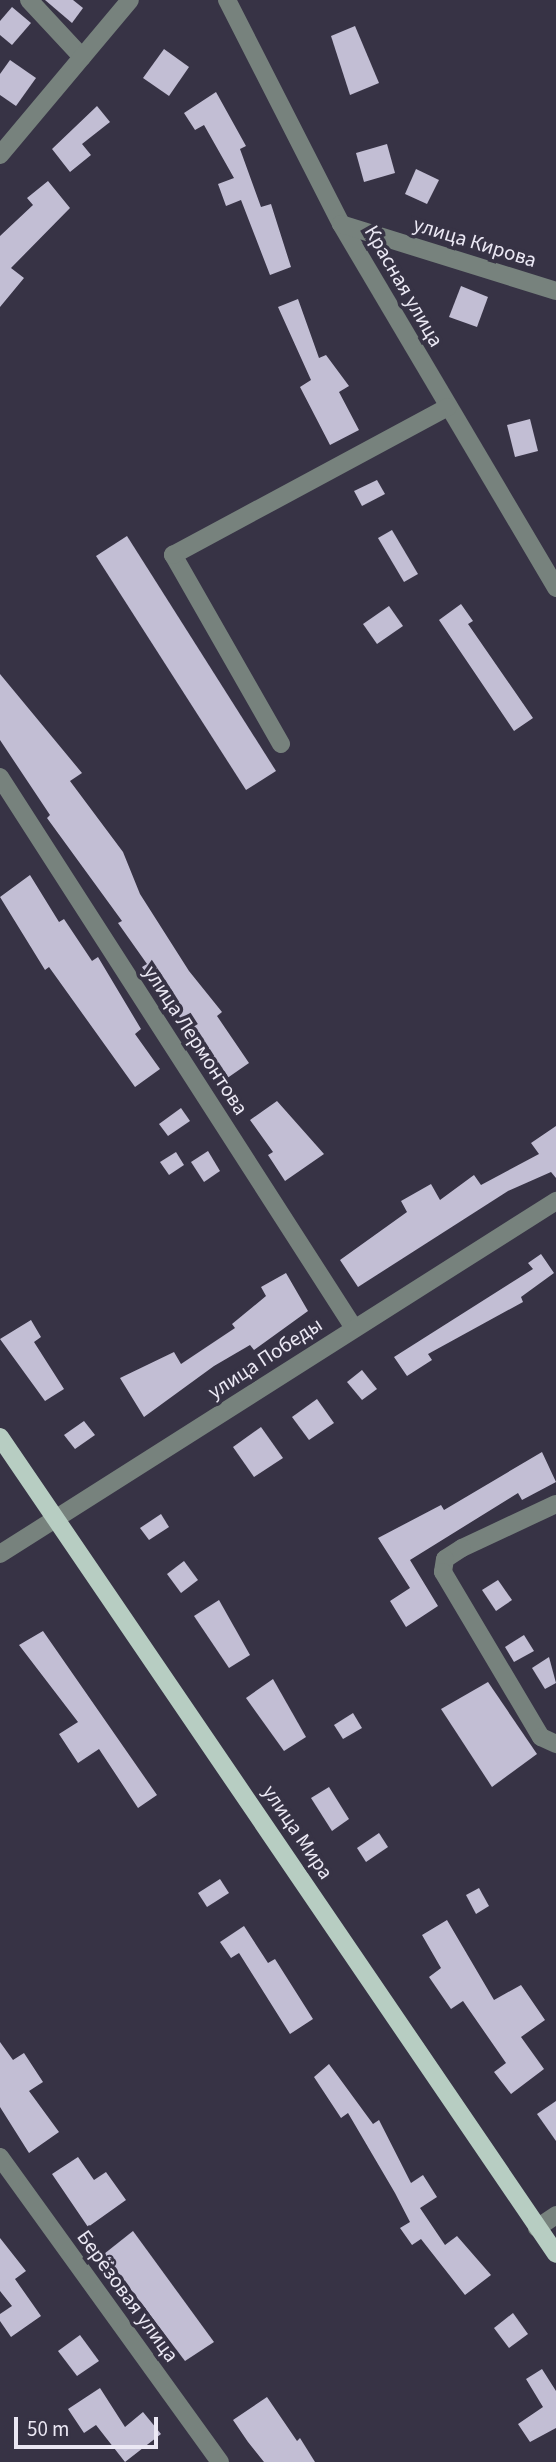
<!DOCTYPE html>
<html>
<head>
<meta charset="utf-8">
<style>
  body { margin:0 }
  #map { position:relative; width:556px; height:2462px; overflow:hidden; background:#373345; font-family:"Source Sans 3",sans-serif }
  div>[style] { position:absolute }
  .building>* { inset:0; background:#c2bed4 }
  .minor>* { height:18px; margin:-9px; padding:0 9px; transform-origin:9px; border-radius:9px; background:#77827d }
  .major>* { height:18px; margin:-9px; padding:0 9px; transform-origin:9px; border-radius:9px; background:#b7cdc2 }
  span { translate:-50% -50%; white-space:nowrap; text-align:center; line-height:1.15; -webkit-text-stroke:7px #373345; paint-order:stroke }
  .street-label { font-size:21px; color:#ebe8f4 }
  .scale { position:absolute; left:14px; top:2417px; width:144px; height:32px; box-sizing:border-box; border:4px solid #ebe8f4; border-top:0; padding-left:9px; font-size:21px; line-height:24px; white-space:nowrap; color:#ebe8f4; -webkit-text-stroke:5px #373345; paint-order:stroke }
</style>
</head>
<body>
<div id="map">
  <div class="building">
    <i style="clip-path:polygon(45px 0,73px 0,83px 8px,72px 23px)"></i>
    <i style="clip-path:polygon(12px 7px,31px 23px,12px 45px,0 35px,0 21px)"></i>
    <i style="clip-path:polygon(355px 26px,379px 83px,350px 95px,331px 36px)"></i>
    <i style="clip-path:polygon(164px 49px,189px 67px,169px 96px,143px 78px)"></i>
    <i style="clip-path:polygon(10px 60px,36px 78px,16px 106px,0 95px,0 74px)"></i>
    <i style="clip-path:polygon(216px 92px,246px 146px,240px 149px,261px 207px,271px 204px,291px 267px,270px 275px,241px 200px,226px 206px,218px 184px,234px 178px,204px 125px,195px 130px,184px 113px)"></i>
    <i style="clip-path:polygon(97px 106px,110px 122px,82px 144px,91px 155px,70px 172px,52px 149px)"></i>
    <i style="clip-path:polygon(387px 144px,395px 173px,364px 182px,356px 153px)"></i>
    <i style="clip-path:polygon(416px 169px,439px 180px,427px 204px,405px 194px)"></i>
    <i style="clip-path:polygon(48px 181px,70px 208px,11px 268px,24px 278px,0 307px,0 236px,33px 205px,27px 198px)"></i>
    <i style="clip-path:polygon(461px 286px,488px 297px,477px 327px,449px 317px)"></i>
    <i style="clip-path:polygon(298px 299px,319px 358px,326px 355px,349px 386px,339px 392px,359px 430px,330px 445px,300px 387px,311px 380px,278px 307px)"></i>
    <i style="clip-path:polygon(530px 419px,538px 451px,515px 457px,507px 425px)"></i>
    <i style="clip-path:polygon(377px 480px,385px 494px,362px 506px,354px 491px)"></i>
    <i style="clip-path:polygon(392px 530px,418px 574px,404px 582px,378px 538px)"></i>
    <i style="clip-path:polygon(127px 536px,276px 771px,246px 790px,96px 556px)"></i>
    <i style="clip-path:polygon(461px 604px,473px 621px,468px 624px,533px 718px,514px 731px,439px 620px)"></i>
    <i style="clip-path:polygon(389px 606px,403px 626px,377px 644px,363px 624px)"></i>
    <i style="clip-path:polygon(0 674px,82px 773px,70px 781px,123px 852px,140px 894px,189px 971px,222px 1012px,217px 1016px,249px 1063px,223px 1081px,207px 1050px,156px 989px,142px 967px,147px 964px,118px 923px,122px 921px,47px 818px,50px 815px,0 740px)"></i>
    <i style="clip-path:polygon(30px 875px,59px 922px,64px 919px,92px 961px,98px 957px,141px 1029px,135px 1034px,160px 1069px,135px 1087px,49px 967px,45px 970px,0 897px)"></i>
    <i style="clip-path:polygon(277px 1101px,324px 1154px,285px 1181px,268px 1155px,273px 1152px,250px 1120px)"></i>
    <i style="clip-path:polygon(181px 1108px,190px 1121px,168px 1136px,159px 1124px)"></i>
    <i style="clip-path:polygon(556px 1126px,556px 1178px,551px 1172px,508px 1191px,358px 1287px,340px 1260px,407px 1212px,401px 1201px,431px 1184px,440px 1200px,474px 1175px,481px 1185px,539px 1154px,531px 1143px)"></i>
    <i style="clip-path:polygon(208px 1151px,220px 1171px,204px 1182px,191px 1162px)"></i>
    <i style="clip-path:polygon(176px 1152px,184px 1165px,169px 1175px,160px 1162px)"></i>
    <i style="clip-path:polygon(541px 1254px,554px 1273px,521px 1297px,523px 1302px,428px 1354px,432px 1360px,407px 1376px,394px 1357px,533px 1269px,528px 1263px)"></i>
    <i style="clip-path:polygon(286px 1273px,308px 1311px,254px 1350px,250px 1345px,214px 1366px,144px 1417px,120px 1378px,174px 1352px,181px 1364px,235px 1328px,232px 1324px,266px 1296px,261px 1287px)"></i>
    <i style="clip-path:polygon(31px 1320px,41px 1337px,34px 1342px,64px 1389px,45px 1401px,0 1339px)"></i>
    <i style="clip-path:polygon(362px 1370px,377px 1389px,362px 1400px,347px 1382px)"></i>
    <i style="clip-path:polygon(317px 1399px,334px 1423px,309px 1440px,292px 1417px)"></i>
    <i style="clip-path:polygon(84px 1421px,95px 1435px,75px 1449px,64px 1435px)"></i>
    <i style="clip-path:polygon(261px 1427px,283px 1458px,254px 1477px,233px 1447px)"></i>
    <i style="clip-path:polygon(542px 1452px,556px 1482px,522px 1500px,518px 1493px,410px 1560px,438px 1606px,406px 1627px,390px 1601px,410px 1588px,378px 1538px,441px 1505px,444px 1510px)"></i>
    <i style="clip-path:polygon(161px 1514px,169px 1527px,149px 1540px,140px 1528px)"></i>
    <i style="clip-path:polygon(184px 1561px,198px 1580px,181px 1593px,167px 1574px)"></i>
    <i style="clip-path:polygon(498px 1580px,512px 1600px,496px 1611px,482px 1590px)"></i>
    <i style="clip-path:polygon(219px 1600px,250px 1655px,229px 1668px,194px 1616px)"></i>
    <i style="clip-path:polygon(43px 1631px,157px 1795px,138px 1808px,99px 1749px,78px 1763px,59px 1734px,78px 1722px,19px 1645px)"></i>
    <i style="clip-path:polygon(524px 1635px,534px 1651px,514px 1662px,505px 1647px)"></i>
    <i style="clip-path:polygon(549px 1657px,556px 1683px,545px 1689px,532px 1668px)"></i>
    <i style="clip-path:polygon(273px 1679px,306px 1737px,284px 1751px,246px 1698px)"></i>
    <i style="clip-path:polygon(488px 1682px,537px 1754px,492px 1787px,441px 1709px)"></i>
    <i style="clip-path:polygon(353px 1713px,362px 1728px,343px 1739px,334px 1725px)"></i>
    <i style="clip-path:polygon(329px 1787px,349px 1819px,332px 1831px,311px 1798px)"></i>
    <i style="clip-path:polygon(379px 1833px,388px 1847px,366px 1862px,357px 1848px)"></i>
    <i style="clip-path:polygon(220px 1879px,229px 1893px,207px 1907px,198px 1893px)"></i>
    <i style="clip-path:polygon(479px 1888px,489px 1906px,476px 1914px,466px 1895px)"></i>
    <i style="clip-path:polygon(447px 1920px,494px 2000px,521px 1985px,545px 2020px,521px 2037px,544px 2069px,511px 2094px,494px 2072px,506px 2063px,463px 2001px,451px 2009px,429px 1977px,441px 1968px,422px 1935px)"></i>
    <i style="clip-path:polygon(244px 1926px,268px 1963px,275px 1959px,313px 2019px,290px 2034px,239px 1953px,231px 1958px,220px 1942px)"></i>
    <i style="clip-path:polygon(0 2042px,13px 2060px,24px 2053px,43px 2082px,29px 2091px,59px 2132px,29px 2153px,0 2107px)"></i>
    <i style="clip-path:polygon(329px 2064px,373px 2124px,379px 2120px,411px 2183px,423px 2175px,437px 2197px,420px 2208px,445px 2245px,457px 2236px,491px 2275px,465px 2295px,421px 2239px,412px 2245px,400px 2228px,410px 2222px,395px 2193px,348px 2113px,341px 2118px,314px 2077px)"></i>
    <i style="clip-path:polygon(556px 2101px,556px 2141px,537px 2114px)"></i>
    <i style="clip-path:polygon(78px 2157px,94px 2180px,106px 2172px,126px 2200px,88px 2227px,52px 2174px)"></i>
    <i style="clip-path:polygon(133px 2231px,214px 2342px,185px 2361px,104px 2254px)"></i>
    <i style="clip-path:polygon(0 2238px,26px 2271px,15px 2279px,41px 2316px,11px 2337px,0 2321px,0 2314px,12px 2306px,0 2291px)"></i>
    <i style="clip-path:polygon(513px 2313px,528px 2334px,509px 2348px,494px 2328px)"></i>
    <i style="clip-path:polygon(80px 2335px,99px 2361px,77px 2376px,58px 2351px)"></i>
    <i style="clip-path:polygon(542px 2369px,556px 2391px,556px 2428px,530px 2442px,518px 2424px,543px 2407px,526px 2379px)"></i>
    <i style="clip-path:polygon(100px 2388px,125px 2427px,143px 2412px,161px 2434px,125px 2462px,96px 2425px,84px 2433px,68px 2409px)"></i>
    <i style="clip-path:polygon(267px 2397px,297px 2441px,300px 2438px,315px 2462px,264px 2462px,248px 2442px,233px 2420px)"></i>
  </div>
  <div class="minor">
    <i style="left:29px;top:0;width:78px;rotate:47.1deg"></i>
    <i style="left:227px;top:0;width:251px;rotate:63deg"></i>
    <i style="left:341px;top:224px;width:423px;rotate:59.4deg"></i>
    <i style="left:0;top:155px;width:202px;rotate:-50deg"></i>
    <i style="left:341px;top:224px;width:225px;rotate:17.3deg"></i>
    <i style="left:281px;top:744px;width:218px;rotate:-119.7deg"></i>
    <i style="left:173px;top:555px;width:312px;rotate:-28.3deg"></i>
    <i style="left:0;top:777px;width:655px;rotate:57.28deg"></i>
    <i style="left:556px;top:1504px;width:104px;rotate:154.9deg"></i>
    <i style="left:462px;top:1548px;width:20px;rotate:147deg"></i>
    <i style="left:445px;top:1559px;width:13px;rotate:99deg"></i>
    <i style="left:443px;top:1572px;width:192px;rotate:59.3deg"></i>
    <i style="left:541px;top:1737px;width:17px;rotate:25deg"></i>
    <i style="left:0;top:1554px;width:659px;rotate:-32.41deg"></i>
    <i style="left:0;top:2157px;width:376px;rotate:54.2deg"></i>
    <i style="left:537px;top:2228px;width:23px;rotate:-34deg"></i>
  </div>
  <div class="major">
    <i style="left:0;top:1437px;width:988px;rotate:55.76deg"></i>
  </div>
  <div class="street-label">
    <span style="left:475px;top:242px;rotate:17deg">улица Кирова</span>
    <span style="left:404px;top:286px;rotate:60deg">Красная улица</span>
    <span style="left:196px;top:1040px;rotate:57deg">улица Лермонтова</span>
    <span style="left:265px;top:1358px;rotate:-33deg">улица Победы</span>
    <span style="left:298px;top:1832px;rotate:56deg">улица Мира</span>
    <span style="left:128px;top:2296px;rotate:54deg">Берёзовая улица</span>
  </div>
  <div class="scale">50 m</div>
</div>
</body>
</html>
